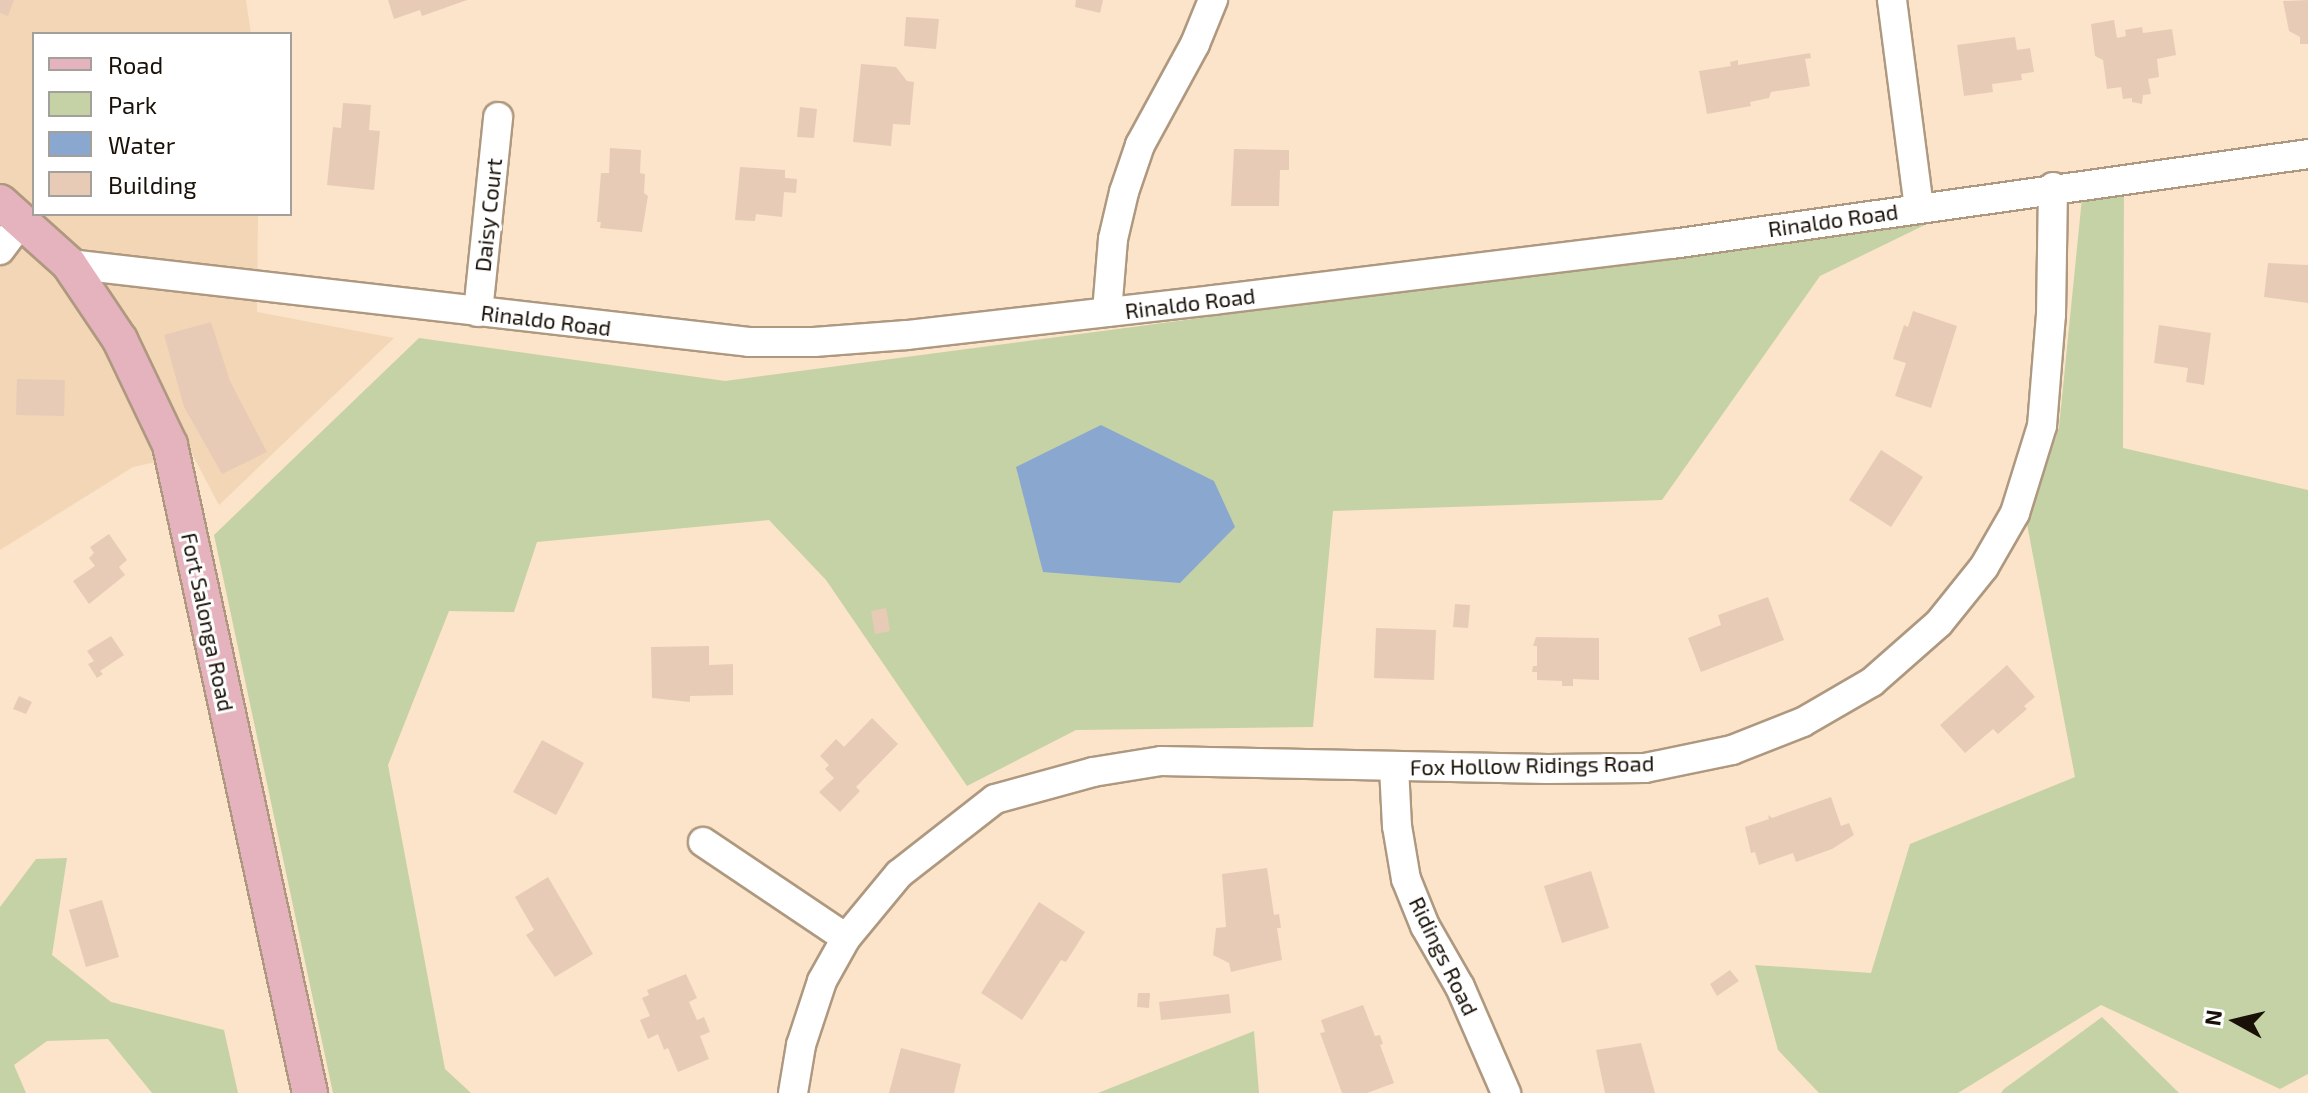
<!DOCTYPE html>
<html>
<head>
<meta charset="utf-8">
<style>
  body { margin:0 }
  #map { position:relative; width:2308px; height:1093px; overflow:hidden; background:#fbe4c9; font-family:"Exo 2",sans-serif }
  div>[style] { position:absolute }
  .built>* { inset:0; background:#f3d6b6 }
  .green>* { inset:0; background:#c5d2a6 }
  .water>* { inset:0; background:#8aa7d0 }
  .building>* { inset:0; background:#e8cbb6 }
  .roads { filter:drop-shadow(2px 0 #ae9980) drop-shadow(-2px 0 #ae9980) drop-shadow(0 2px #ae9980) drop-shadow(0 -2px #ae9980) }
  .minor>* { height:28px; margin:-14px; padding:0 14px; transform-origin:14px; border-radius:14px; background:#fff }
  .major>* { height:34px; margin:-17px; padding:0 17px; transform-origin:17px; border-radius:17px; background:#e4b3be }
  span { translate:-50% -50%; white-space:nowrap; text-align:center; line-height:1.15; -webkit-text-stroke:6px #fff; paint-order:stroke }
  .street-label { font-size:22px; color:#191108 }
  .legend { position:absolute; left:32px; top:32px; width:260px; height:184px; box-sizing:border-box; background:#fff; border:2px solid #a3a09c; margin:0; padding:10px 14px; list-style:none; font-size:24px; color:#191108 }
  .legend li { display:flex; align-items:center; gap:16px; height:40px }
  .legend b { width:40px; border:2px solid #a3a09c }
  .north { position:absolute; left:2196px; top:981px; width:80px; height:80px; -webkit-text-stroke:6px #fff; paint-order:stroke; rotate:278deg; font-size:22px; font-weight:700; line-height:32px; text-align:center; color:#191108 }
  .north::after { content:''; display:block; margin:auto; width:28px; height:36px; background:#191108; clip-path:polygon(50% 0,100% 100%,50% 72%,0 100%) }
</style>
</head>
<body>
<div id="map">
  <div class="built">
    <i style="clip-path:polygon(0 0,246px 0,251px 34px,34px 34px,34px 214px,258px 214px,257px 312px,394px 338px,219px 505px,192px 454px,133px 467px,0 550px)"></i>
  </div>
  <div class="green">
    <i style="clip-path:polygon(2124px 191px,2123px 448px,2308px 490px,2308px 1074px,2280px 1089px,2101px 1005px,1958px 1093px,1819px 1093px,1778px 1050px,1755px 965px,1871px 973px,1910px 844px,2075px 777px,2027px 524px,2059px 427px,2082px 198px)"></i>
    <i style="clip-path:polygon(1933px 221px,1820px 276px,1662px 500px,1333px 511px,1313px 727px,1076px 730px,967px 786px,826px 580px,769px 520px,537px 542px,514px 612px,449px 611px,388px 765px,445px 1069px,471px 1093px,333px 1093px,214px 535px,419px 338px,725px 381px)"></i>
    <i style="clip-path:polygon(67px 858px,52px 955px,111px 1002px,224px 1030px,238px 1093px,152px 1093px,108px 1039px,47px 1041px,14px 1065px,26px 1093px,0 1093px,0 907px,36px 859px)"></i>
    <i style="clip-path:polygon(2102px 1017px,2179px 1093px,2001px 1093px,2004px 1089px)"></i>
    <i style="clip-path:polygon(1254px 1031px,1259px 1093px,1098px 1093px)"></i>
  </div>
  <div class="water">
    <i style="clip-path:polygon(1101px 425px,1214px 481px,1235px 527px,1180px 583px,1043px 572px,1016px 467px)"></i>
  </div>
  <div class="building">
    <i style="clip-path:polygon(0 0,14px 0,8px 16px,0 13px)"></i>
    <i style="clip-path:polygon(388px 0,467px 0,422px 16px,420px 10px,394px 19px)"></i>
    <i style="clip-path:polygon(1076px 0,1103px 0,1100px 13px,1075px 7px)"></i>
    <i style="clip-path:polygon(2308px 0,2308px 44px,2300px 44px,2300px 37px,2289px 31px,2283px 1px)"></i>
    <i style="clip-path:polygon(906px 17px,939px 19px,936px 49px,904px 46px)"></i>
    <i style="clip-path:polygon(2114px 20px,2117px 38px,2126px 36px,2125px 30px,2142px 27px,2143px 33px,2172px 29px,2176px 55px,2157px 59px,2159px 77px,2148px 79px,2151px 94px,2143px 95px,2142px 104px,2132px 102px,2132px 98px,2123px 99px,2121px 87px,2107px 89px,2103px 60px,2095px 56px,2091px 24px)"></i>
    <i style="clip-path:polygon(2015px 37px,2017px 50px,2030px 48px,2034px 72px,2021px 74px,2022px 80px,1992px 84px,1993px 92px,1964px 96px,1957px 45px)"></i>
    <i style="clip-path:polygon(1810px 53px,1811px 58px,1805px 59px,1810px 86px,1771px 92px,1769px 98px,1750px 102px,1751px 106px,1707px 114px,1699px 71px,1731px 66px,1730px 62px,1738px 60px,1738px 65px)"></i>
    <i style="clip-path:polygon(861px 64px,896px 67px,907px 81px,914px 82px,910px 125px,893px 124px,891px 146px,853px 142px)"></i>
    <i style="clip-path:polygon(343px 103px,371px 105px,369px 130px,380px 131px,374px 190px,327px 185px,333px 127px,341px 128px)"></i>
    <i style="clip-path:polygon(800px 107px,817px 109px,814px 138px,797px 137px)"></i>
    <i style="clip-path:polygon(610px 148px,641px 150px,640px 173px,645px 174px,644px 193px,648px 196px,642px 232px,600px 228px,601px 222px,597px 222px,601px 173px,609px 173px)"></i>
    <i style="clip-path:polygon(1234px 149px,1289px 150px,1289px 170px,1280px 170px,1279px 206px,1231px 206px)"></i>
    <i style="clip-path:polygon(740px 167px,785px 170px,785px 178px,797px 179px,796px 193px,784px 192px,782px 217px,756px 214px,755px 221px,735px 220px)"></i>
    <i style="clip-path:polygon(2268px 263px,2308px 265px,2308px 303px,2264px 297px)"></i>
    <i style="clip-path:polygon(1913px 311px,1957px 326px,1931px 408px,1895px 396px,1906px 363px,1893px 359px,1904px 325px,1908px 327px)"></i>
    <i style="clip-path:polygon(211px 322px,230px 381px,267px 452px,222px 474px,184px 407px,164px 335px)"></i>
    <i style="clip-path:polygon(2159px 325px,2211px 333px,2204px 385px,2186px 382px,2188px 368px,2154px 363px)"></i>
    <i style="clip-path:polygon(17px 379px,65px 380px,64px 416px,16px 415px)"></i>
    <i style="clip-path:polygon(1881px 450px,1923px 477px,1891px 527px,1849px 500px)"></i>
    <i style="clip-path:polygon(109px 534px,127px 560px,119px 567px,125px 575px,89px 604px,73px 581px,95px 566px,89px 558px,94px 553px,90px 547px)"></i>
    <i style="clip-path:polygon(1768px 597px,1784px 640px,1701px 672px,1688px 638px,1721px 625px,1718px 615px)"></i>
    <i style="clip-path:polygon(1455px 604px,1470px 605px,1468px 628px,1453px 627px)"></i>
    <i style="clip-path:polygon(886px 608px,890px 631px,875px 634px,871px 611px)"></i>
    <i style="clip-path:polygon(1376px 628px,1436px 630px,1434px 680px,1374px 678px)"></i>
    <i style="clip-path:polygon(111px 636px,124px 655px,100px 671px,103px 674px,97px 678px,88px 664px,94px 661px,87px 651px)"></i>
    <i style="clip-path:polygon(1536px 637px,1599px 638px,1599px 680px,1573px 679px,1573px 686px,1562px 686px,1562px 681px,1537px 680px,1537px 672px,1532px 672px,1533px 666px,1537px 666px,1537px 646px,1533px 646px)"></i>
    <i style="clip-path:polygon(709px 646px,709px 665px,733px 664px,733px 695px,690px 696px,690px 702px,652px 698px,651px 647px)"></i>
    <i style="clip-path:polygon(2007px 665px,2035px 697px,2024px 706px,2027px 709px,1998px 734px,1993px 729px,1965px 753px,1940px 725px)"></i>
    <i style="clip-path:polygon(19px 696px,32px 702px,26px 714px,13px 709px)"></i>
    <i style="clip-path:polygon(872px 718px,898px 744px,856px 787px,860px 791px,840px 812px,819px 792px,834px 778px,825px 769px,829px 765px,820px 756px,836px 739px,844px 747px)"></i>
    <i style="clip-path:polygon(542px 740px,584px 763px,556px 815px,513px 792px)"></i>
    <i style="clip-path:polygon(1831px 797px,1841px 826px,1849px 823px,1854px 835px,1832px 849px,1796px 862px,1793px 853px,1759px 865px,1755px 852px,1751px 853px,1745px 827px,1769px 819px,1768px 815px,1772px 818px)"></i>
    <i style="clip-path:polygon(1267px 868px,1274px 915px,1279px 914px,1281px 928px,1277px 928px,1282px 960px,1231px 972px,1229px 963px,1213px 955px,1216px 928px,1226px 927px,1222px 874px)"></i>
    <i style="clip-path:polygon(1591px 871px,1609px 928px,1562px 943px,1544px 886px)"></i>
    <i style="clip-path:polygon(548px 877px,593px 954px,555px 977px,526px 935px,534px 930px,515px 897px)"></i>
    <i style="clip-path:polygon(102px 900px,119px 957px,86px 967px,69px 910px)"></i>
    <i style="clip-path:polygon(1039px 902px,1085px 932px,1066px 962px,1061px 960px,1022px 1020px,981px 993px)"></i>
    <i style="clip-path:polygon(1730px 970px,1739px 981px,1717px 996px,1710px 984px)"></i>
    <i style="clip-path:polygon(686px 974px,697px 998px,689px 1002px,697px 1020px,704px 1017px,710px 1032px,700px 1036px,709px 1059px,678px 1072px,668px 1048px,664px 1050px,658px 1034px,648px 1039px,640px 1020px,650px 1016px,642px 998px,649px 995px,647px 990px)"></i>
    <i style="clip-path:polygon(1138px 993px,1150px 993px,1149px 1008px,1137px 1007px)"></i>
    <i style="clip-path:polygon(1229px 994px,1231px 1013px,1161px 1020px,1159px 1002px)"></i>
    <i style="clip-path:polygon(1363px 1005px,1375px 1036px,1380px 1035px,1383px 1044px,1380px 1045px,1394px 1083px,1367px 1093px,1342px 1093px,1320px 1033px,1325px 1032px,1321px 1020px)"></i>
    <i style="clip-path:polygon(1641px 1043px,1655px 1093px,1605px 1093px,1596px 1050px)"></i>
    <i style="clip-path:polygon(901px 1048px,961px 1064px,954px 1093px,889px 1093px)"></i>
  </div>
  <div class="roads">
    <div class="minor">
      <i style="left:1892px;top:0;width:210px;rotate:82.6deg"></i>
      <i style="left:0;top:250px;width:34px;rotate:-53deg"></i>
      <i style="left:69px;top:264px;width:684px;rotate:6.54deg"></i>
      <i style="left:749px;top:342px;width:65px"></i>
      <i style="left:814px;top:342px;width:93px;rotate:-4.3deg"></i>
      <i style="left:907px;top:335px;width:309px;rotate:-6.5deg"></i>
      <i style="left:1214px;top:300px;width:461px;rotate:-7deg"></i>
      <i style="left:1672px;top:244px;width:642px;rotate:-8.05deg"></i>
      <i style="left:478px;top:312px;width:196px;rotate:-84.1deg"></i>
      <i style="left:1107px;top:312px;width:73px;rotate:-85.3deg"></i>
      <i style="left:1113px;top:239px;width:48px;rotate:-76.8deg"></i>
      <i style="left:1124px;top:192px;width:50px;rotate:-71.2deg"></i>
      <i style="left:1140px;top:145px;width:115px;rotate:-61.4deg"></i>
      <i style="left:1195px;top:44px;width:48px;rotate:-67.8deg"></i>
      <i style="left:1394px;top:767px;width:59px;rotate:87.1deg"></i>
      <i style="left:1397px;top:826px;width:54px;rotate:80.4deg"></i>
      <i style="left:1406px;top:879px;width:51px;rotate:68deg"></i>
      <i style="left:1425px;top:926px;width:70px;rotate:60.2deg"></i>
      <i style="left:1460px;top:987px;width:116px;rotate:66.5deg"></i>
      <i style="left:703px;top:842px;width:172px;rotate:33.9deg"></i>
      <i style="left:793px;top:1093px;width:49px;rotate:-80.5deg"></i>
      <i style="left:801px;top:1045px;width:67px;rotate:-71.8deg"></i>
      <i style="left:822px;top:981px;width:49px;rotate:-60.8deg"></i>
      <i style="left:846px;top:938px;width:83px;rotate:-50.4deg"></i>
      <i style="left:899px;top:874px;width:122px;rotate:-38deg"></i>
      <i style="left:995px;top:799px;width:102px;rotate:-15.4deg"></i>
      <i style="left:1093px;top:772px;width:69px;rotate:-9.2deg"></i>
      <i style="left:1161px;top:761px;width:387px;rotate:1.2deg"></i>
      <i style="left:1548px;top:769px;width:97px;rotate:-0.6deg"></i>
      <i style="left:1645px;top:768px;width:89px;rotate:-11.7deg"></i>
      <i style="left:1732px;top:750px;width:76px;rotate:-21.5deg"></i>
      <i style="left:1803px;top:722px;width:80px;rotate:-30.1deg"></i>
      <i style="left:1872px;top:682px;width:89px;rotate:-41.4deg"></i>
      <i style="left:1939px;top:623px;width:72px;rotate:-51.2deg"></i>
      <i style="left:1984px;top:567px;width:62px;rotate:-60.1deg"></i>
      <i style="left:2015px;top:513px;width:91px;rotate:-72.8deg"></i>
      <i style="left:2042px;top:426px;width:111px;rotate:-85.4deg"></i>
      <i style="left:2051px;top:315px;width:128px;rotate:-89.1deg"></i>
    </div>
    <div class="major">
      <i style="left:0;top:202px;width:93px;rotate:41.9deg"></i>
      <i style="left:69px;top:264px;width:92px;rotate:56.1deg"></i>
      <i style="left:120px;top:340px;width:116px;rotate:64.5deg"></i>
      <i style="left:170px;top:445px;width:663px;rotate:77.81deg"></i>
    </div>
  </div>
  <div class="street-label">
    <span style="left:488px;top:215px;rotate:-84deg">Daisy Court</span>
    <span style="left:1833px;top:220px;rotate:-8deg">Rinaldo Road</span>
    <span style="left:1190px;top:303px;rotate:-7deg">Rinaldo Road</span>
    <span style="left:546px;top:320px;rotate:7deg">Rinaldo Road</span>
    <span style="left:208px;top:622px;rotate:78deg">Fort Salonga Road</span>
    <span style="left:1532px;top:765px;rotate:-1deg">Fox Hollow Ridings Road</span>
    <span style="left:1444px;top:956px;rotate:64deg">Ridings Road</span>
  </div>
  <ul class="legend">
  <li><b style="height:10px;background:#e4b3be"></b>Road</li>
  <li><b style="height:22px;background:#c5d2a6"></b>Park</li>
  <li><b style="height:22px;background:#8aa7d0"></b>Water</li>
  <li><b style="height:22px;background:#e8cbb6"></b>Building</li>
  </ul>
  <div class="north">N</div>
</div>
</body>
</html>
